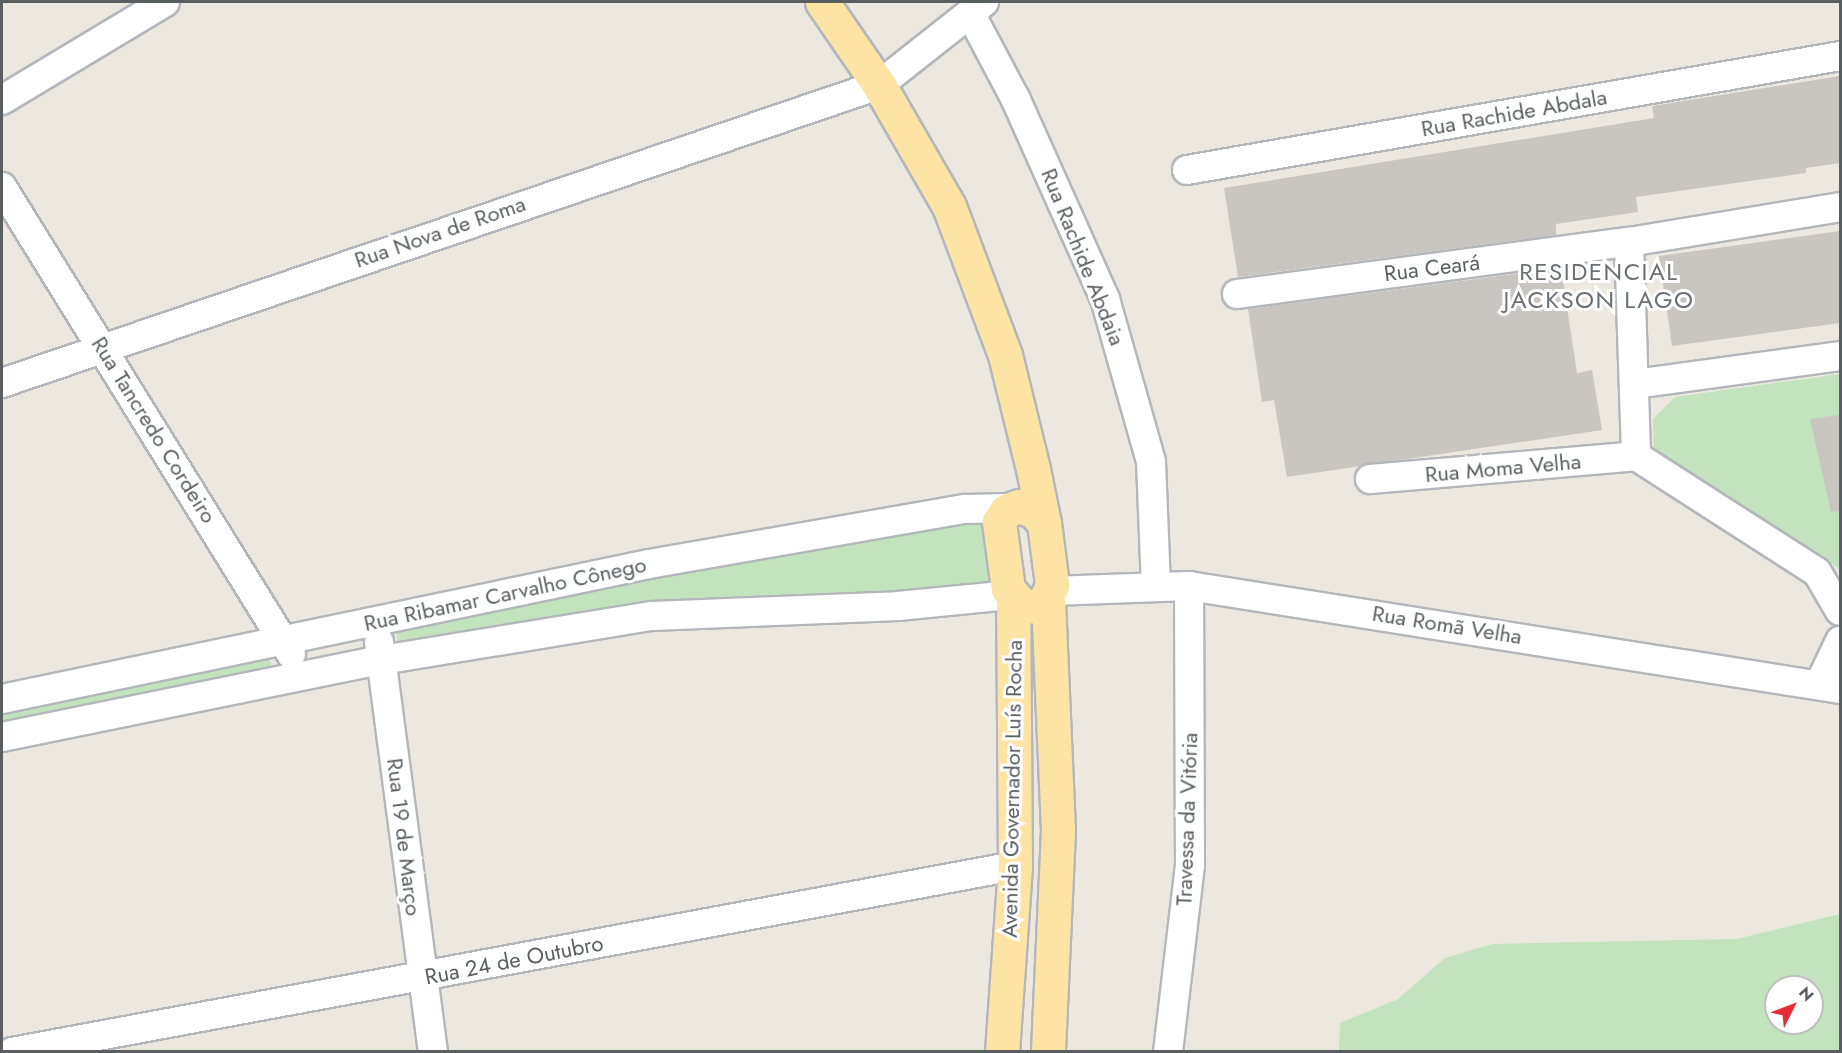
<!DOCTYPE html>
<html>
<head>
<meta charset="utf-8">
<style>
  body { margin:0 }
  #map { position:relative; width:1842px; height:1053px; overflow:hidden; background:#ece8e0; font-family:Jost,sans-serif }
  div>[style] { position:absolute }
  .green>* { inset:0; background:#c2e3bd }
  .building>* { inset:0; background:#c9c5c0 }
  .roads { filter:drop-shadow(2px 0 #b3b7bb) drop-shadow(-2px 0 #b3b7bb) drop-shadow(0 2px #b3b7bb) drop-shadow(0 -2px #b3b7bb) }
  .minor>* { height:28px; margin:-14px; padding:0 14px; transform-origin:14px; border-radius:14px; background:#fff }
  .major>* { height:33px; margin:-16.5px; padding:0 16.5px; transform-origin:16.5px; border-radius:16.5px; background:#fde3a4 }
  span { translate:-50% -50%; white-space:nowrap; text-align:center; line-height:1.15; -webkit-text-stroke:6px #fff; paint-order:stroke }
  .street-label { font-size:22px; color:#595e61 }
  .neighbourhood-label { font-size:24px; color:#6a7073; letter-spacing:1.5px }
  .frame { position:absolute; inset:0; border:3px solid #595e61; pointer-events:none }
  .north { position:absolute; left:1764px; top:975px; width:60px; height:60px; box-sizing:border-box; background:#fff; border:2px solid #bdbfc0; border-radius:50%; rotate:48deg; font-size:16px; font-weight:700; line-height:24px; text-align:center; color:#595e61 }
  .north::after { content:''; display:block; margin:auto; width:21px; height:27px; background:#e42e37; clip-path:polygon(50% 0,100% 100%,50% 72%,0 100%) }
</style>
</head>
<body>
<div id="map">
  <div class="green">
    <i style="clip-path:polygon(1840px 374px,1840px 570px,1825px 557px,1671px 468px,1654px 452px,1653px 419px,1675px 397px)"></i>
    <i style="clip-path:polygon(981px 514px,989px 589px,397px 644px,397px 629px,648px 575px)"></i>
    <i style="clip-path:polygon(268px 656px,274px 673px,2px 730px,2px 709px)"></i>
    <i style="clip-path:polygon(evenodd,1840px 914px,1840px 1051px,1339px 1051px,1340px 1023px,1398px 999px,1445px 958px,1492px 944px,1736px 939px,1840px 914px,1776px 987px,1812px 987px,1812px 1023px,1776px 1023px,1776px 987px)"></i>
  </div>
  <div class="building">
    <i style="clip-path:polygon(1840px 76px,1840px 163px,1806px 168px,1806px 173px,1636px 197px,1638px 212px,1556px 224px,1556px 235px,1238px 277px,1224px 188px,1654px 118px,1652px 106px)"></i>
    <i style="clip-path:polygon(1840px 231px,1840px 323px,1672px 346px,1659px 256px)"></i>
    <i style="clip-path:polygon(1561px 268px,1577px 373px,1592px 370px,1602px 430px,1287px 477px,1274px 400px,1262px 402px,1248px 309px)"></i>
    <i style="clip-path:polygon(1840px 415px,1840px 511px,1831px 512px,1810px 419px)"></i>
  </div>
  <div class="roads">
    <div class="minor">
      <i style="left:970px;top:13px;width:98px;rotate:62.1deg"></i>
      <i style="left:1016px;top:100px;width:218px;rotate:65.9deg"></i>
      <i style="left:1105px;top:299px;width:169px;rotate:74.2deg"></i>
      <i style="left:1151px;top:462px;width:124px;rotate:87.7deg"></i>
      <i style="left:2px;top:100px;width:190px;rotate:-31deg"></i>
      <i style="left:1187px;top:170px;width:663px;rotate:-9.9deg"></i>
      <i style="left:2px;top:187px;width:549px;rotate:58.25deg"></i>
      <i style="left:1629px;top:242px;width:214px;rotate:88.1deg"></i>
      <i style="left:1237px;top:294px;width:395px;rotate:-7.6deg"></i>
      <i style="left:1629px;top:242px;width:214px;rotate:-9.4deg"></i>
      <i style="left:2px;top:383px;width:926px;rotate:-18.77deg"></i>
      <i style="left:879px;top:85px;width:134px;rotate:-38.3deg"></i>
      <i style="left:1635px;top:384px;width:207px;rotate:-7.8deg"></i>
      <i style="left:1370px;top:479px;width:267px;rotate:-4.9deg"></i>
      <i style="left:1636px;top:456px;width:215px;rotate:32.7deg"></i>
      <i style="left:1817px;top:572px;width:45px;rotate:59.5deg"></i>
      <i style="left:1051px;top:591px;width:138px;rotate:-2.1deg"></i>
      <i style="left:1189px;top:586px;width:659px;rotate:8.99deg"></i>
      <i style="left:379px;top:642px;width:414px;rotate:82.5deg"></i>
      <i style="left:1819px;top:685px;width:49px;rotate:-64.5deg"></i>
      <i style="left:2px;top:699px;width:661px;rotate:-11.79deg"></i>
      <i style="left:649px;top:564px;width:321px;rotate:-9.9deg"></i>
      <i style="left:965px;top:509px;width:47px;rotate:-1.2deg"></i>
      <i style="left:2px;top:737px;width:388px;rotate:-11.5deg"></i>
      <i style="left:382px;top:660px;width:274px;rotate:-9.3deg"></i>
      <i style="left:652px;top:616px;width:246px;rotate:-2.3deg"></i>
      <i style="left:898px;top:606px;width:114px;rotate:-5.6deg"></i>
      <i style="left:12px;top:1052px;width:1020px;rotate:-10.51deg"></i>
      <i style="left:1168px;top:1052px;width:187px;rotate:-83.3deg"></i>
      <i style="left:1190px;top:866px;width:280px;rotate:-90.2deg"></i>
    </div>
    <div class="major">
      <i style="left:822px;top:2px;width:101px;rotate:55.5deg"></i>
      <i style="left:879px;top:85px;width:140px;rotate:60deg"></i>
      <i style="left:949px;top:206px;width:159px;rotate:69.4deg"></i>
      <i style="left:1005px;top:355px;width:117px;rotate:76.2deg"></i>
      <i style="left:1033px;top:469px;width:55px;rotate:78.5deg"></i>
      <i style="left:1044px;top:523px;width:63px;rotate:82.6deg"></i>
      <i style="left:1052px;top:585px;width:22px;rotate:114deg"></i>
      <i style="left:1043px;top:605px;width:19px;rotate:174deg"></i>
      <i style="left:1024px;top:607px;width:24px;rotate:-132deg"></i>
      <i style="left:1008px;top:589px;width:68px;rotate:-97.7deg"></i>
      <i style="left:999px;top:522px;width:13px;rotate:-58deg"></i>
      <i style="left:1006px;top:511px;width:14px;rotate:-21deg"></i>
      <i style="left:1019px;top:506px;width:15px;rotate:20deg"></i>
      <i style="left:1033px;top:511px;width:16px;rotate:47deg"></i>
      <i style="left:1048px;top:601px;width:229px;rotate:87.5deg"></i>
      <i style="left:1058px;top:830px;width:222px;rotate:92.6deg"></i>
      <i style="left:1002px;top:1052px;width:186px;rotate:-86deg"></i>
      <i style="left:1015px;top:866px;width:268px;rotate:-90.4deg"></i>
    </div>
  </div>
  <div class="street-label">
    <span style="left:1514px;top:113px;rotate:-10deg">Rua Rachide Abdala</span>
    <span style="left:440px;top:232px;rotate:-19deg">Rua Nova de Roma</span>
    <span style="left:1083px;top:257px;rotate:68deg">Rua Rachide Abdaia</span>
    <span style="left:1432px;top:268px;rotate:-7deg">Rua Ceará</span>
    <span style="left:154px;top:430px;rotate:58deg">Rua Tancredo Cordeiro</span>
    <span style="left:1503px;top:468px;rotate:-5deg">Rua Moma Velha</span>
    <span style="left:505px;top:594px;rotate:-12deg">Rua Ribamar Carvalho Cônego</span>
    <span style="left:1447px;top:625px;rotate:9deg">Rua Romã Velha</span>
    <span style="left:1012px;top:789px;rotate:-89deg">Avenida Governador Luís Rocha</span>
    <span style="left:1187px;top:819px;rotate:-88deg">Travessa da Vitória</span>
    <span style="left:404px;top:837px;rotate:83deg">Rua 19 de Março</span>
    <span style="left:514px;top:960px;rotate:-11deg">Rua 24 de Outubro</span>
  </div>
  <div class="neighbourhood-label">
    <span style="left:1599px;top:286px">RESIDENCIAL<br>JACKSON LAGO</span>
  </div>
  <div class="frame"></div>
  <div class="north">N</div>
</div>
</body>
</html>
